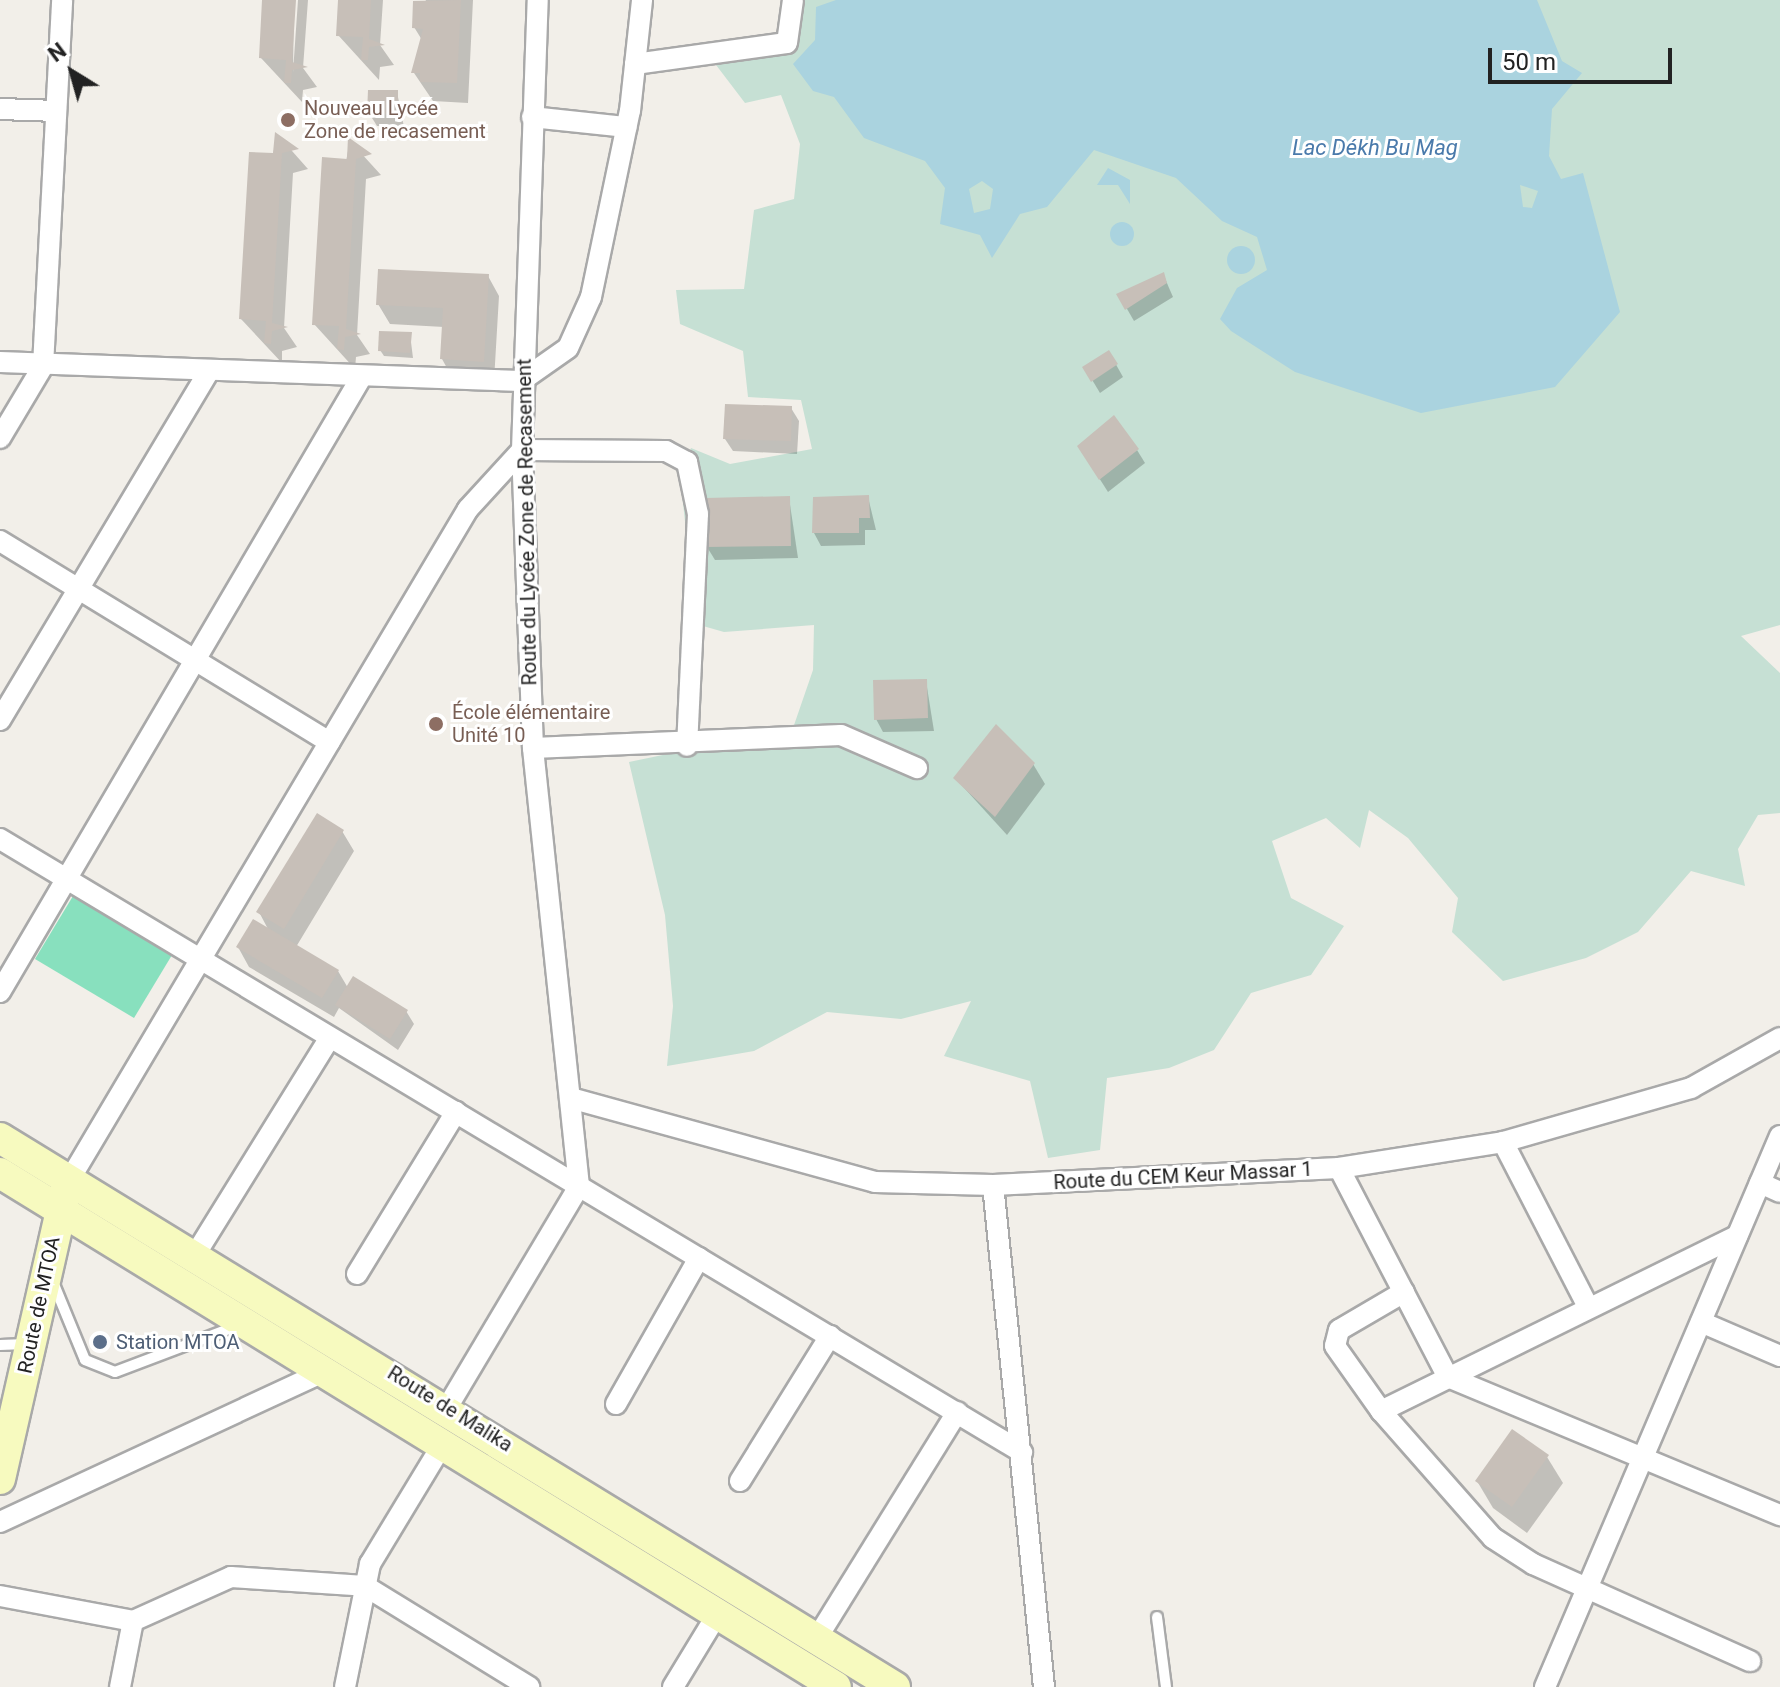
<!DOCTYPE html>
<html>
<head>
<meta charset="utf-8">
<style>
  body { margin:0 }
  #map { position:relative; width:1780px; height:1687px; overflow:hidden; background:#f2efe9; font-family:Roboto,sans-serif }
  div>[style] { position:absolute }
  .wetland>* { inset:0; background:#c6e0d4 }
  .pitch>* { inset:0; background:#88e0be }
  .water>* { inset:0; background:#aad3df }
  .round { border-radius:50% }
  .shadow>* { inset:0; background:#0003 }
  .building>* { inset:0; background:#c7bfb8 }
  .roads { filter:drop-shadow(2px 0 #a9a9a9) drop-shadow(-2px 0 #a9a9a9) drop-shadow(0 2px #a9a9a9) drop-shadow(0 -2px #a9a9a9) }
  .lane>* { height:10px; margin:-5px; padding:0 5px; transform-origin:5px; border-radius:5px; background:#fff }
  .street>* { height:20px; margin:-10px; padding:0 10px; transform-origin:10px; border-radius:10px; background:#fff }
  .secondary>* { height:30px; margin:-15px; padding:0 15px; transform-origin:15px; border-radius:15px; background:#f7fabf }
  .dots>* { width:22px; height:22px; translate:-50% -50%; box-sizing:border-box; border:4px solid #fff; border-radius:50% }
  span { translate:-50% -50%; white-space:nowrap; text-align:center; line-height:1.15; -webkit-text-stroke:6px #fff; paint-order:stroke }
  .education-label { font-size:20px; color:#785e54 }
  .left { translate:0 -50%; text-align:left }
  .street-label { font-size:20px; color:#222 }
  .service-label { font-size:20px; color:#4e5e75 }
  .water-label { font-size:22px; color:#4a7aab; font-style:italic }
  .north { position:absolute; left:32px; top:32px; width:80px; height:80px; -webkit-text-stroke:6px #fff; paint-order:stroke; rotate:323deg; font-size:22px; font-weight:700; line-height:32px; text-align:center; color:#222 }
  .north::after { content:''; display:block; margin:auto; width:28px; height:36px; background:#222; clip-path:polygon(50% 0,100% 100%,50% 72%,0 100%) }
  .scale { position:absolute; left:1488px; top:48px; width:184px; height:36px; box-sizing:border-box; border:4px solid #222; border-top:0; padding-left:10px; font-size:24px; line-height:28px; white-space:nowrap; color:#222; -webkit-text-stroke:6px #fff; paint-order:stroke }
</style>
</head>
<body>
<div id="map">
  <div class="wetland">
    <i style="clip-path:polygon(790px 0,1780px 0,1780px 625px,1741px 636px,1780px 673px,1780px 813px,1758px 815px,1738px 849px,1745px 886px,1691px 871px,1638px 932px,1586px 958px,1503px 981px,1452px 932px,1458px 898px,1408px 838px,1369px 810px,1360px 848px,1326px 818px,1272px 841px,1291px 898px,1344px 926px,1311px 975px,1251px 993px,1214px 1050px,1169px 1068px,1107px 1078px,1100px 1150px,1048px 1158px,1030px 1081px,944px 1056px,971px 1001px,901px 1019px,827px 1012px,754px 1051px,667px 1066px,673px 1006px,665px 915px,629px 762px,793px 728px,813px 670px,814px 625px,724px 632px,696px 624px,680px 475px,691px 448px,730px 464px,812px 449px,801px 400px,748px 397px,743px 351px,680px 324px,676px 290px,744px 289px,754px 210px,794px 199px,800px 144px,781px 95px,745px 103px,713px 61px,772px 54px)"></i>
  </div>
  <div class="pitch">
    <i style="clip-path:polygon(73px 896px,172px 955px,134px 1018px,35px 959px)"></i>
  </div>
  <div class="water">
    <i style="clip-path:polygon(evenodd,836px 0,1537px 0,1562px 61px,1582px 73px,1552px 109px,1549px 156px,1561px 179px,1583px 173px,1620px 312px,1555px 387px,1421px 413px,1295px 372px,1231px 331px,1220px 319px,1237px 288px,1267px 270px,1257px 237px,1222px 221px,1176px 178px,1094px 150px,1047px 207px,1020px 214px,992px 258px,980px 235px,940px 224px,945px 188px,925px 161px,864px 138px,834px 97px,813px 91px,793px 64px,815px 40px,816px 7px,836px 0,982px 181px,993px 189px,990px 209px,974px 213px,969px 189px,982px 181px,836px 0,1520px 185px,1538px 191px,1532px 208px,1523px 207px,1520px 185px)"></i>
    <i style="clip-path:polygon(1108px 168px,1130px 180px,1130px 204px,1118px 185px,1097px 185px)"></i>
    <i class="round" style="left:1110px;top:222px;width:24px;height:24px"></i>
    <i class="round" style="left:1227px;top:246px;width:28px;height:28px"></i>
  </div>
  <div class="shadow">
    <i style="clip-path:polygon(264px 0,294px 0,293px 72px,298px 0,308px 0,303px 68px,317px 87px,303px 90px,302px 102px,261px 58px)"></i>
    <i style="clip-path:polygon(340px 0,383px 0,380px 45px,394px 65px,380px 67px,379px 80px,338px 35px)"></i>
    <i style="clip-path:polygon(426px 0,473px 0,468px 103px,433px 101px,414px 73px,422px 40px,414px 27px)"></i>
    <i style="clip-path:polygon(397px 92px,404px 127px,377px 126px,369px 113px)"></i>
    <i style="clip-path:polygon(277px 134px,308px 169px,293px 173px,284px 328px,297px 347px,282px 351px,282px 363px,241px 319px)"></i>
    <i style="clip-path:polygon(350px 141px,381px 175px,366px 179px,357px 335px,370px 354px,356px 357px,355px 369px,314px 324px)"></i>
    <i style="clip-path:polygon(1163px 274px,1173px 297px,1134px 321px,1119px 295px)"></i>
    <i style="clip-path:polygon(488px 276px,499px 296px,494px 381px,453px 379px,442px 359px,444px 327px,390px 324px,378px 304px)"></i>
    <i style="clip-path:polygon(410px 334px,413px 358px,384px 356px,380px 350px)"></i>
    <i style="clip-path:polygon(1109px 352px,1123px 377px,1100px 393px,1085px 368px)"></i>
    <i style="clip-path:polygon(791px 408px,799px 421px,797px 454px,733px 451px,725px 439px)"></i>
    <i style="clip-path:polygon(1137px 450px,1145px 463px,1108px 492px,1087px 459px)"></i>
    <i style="clip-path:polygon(868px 497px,876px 530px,865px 530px,865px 545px,821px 546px,814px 533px)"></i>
    <i style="clip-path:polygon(789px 498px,798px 558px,715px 560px,707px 547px)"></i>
    <i style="clip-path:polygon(926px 681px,934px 731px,883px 732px,876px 719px)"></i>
    <i style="clip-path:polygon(1033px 764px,1045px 784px,1007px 835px,956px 779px)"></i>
    <i style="clip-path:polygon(342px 831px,354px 851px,296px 947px,338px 971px,348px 988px,406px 1011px,414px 1024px,398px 1050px,339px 1008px,334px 1017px,249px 967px,238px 947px,269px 931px,259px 912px)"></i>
    <i style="clip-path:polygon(1547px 1457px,1563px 1483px,1527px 1533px,1493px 1508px,1477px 1481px)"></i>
  </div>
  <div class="building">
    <i style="clip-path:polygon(262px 0,296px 0,292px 62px,308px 67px,292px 70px,291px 83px,284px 83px,286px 60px,259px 58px)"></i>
    <i style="clip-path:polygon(338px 0,371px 0,369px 39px,385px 45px,369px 47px,368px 60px,361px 60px,363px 37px,336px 36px)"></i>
    <i style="clip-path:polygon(461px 0,457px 83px,420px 82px,420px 73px,411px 73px,423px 29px,412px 28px,413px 1px)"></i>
    <i style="clip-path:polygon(368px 90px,398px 90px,398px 114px,367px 114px)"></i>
    <i style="clip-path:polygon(275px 132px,299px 149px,282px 153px,272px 323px,288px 327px,272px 331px,271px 344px,264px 343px,266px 321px,239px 319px,249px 152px,273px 153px)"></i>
    <i style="clip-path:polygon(348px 137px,372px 154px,356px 159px,346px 329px,361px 334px,345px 337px,344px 350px,337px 349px,339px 326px,312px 325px,322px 157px,347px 159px)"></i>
    <i style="clip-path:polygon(378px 269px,489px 274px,484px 362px,440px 359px,443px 308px,376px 305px)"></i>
    <i style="clip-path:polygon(1164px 272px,1167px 283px,1125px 310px,1116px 294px)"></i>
    <i style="clip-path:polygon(379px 331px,412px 332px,410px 353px,378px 351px)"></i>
    <i style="clip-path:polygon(1109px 350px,1118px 364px,1091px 382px,1082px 367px)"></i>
    <i style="clip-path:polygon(725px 404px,792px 406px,791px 441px,723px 439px)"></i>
    <i style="clip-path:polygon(1114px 415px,1139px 449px,1099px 480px,1077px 446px)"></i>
    <i style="clip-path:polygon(869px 495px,870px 518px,859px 518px,859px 533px,812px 533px,813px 497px)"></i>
    <i style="clip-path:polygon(790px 496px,791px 546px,705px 547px,706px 498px)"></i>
    <i style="clip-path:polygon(927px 679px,928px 718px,874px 720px,873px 680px)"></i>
    <i style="clip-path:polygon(996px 724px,1035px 763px,995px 817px,953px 778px)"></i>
    <i style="clip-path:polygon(317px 813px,344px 830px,284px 929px,256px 912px)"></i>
    <i style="clip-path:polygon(253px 919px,339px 970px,322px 998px,236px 947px)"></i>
    <i style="clip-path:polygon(353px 976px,408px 1010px,390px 1039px,335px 1005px)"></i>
    <i style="clip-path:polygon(1512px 1429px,1549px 1455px,1512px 1507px,1475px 1481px)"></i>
  </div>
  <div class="roads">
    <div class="lane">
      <i style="left:53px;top:1282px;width:84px;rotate:67.7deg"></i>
      <i style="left:85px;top:1360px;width:32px;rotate:22deg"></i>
      <i style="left:115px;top:1372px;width:130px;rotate:-20.7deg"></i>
      <i style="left:0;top:1345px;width:26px;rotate:-2deg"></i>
      <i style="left:1157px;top:1617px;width:71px;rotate:82.7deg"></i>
    </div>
    <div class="street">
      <i style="left:635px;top:64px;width:153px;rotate:-7.9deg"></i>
      <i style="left:787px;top:43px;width:43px;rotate:-82.1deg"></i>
      <i style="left:0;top:109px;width:56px;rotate:2deg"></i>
      <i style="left:532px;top:117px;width:95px;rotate:6.1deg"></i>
      <i style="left:0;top:362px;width:521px;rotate:2.09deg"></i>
      <i style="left:521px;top:381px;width:57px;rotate:-35.1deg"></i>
      <i style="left:568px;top:348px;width:56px;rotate:-65.7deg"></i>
      <i style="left:591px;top:297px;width:190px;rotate:-78.2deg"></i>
      <i style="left:630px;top:111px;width:112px;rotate:-83.8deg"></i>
      <i style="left:0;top:438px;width:84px;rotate:-59.2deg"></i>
      <i style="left:43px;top:366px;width:366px;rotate:-87deg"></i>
      <i style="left:0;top:541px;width:386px;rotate:31.4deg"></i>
      <i style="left:0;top:720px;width:407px;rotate:-59.1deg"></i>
      <i style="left:533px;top:748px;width:308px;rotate:-2.4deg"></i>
      <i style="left:841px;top:735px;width:83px;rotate:23.5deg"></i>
      <i style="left:0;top:839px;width:1192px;rotate:30.96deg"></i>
      <i style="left:0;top:992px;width:714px;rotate:-59.56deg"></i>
      <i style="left:574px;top:1099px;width:312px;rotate:15.4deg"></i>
      <i style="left:875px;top:1182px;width:118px;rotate:1.5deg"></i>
      <i style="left:993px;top:1185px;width:346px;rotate:-2.8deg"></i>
      <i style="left:1339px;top:1168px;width:166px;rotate:-9deg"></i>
      <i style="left:1503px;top:1142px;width:196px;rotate:-16deg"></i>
      <i style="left:1691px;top:1088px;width:102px;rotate:-29.3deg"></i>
      <i style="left:1503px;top:1142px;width:186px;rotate:62.7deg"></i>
      <i style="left:1339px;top:1168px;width:236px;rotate:62.5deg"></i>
      <i style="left:1448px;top:1377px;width:360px;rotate:22.6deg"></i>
      <i style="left:70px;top:1179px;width:779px;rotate:-59.29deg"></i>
      <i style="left:468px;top:509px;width:80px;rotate:-47.5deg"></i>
      <i style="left:522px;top:450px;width:144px;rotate:0.4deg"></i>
      <i style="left:666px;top:451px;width:24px;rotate:28deg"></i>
      <i style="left:687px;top:462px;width:53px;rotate:78.1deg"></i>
      <i style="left:698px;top:514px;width:232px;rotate:92.7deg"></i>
      <i style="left:1760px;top:1183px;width:22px;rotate:24deg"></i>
      <i style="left:993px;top:1185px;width:505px;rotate:84.2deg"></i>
      <i style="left:195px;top:1255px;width:256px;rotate:-58.2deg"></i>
      <i style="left:357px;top:1274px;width:190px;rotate:-58.6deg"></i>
      <i style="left:1404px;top:1292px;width:75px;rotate:149.7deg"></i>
      <i style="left:1339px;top:1330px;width:16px;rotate:104deg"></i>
      <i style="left:1335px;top:1346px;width:80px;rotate:54.7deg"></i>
      <i style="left:1381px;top:1411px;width:169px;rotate:48.6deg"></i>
      <i style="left:1493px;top:1538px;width:48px;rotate:33deg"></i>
      <i style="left:1533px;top:1564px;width:238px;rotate:24.1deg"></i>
      <i style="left:1701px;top:1322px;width:86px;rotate:23.3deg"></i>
      <i style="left:616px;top:1404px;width:168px;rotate:-60.4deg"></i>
      <i style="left:448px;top:1406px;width:256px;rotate:-59.2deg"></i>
      <i style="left:579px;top:1186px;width:440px;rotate:-96deg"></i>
      <i style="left:533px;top:748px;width:298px;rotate:-92.1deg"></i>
      <i style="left:522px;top:450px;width:450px;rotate:-88deg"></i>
      <i style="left:1381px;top:1411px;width:397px;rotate:-26.2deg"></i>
      <i style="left:740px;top:1481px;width:171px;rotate:-58.2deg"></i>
      <i style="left:0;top:1522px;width:359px;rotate:-24.9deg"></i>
      <i style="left:0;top:1596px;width:135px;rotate:10.6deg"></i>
      <i style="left:133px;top:1621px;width:107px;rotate:-24.2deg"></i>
      <i style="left:231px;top:1577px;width:134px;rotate:3.8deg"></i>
      <i style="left:365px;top:1586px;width:193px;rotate:31.6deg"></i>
      <i style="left:817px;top:1638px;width:266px;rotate:-58.2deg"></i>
      <i style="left:120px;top:1687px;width:67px;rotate:-78.9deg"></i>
      <i style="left:345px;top:1687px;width:126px;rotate:-78.5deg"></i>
      <i style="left:370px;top:1564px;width:143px;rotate:-58.8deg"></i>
      <i style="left:673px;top:1687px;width:87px;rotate:-58.7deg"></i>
      <i style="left:1545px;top:1687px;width:599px;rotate:-66.9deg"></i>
    </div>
    <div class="secondary">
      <i style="left:0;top:1138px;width:1050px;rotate:31.53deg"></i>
      <i style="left:0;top:1173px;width:981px;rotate:31.58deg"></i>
      <i style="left:0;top:1479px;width:294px;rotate:-77.2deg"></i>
    </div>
  </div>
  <div class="dots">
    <i style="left:288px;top:120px;background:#8d6e63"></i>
    <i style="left:436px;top:724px;background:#8d6e63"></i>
    <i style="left:100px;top:1342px;background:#5c6f8a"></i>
  </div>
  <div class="education-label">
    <span class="left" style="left:304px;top:120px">Nouveau Lycée<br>Zone de recasement</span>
    <span class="left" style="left:452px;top:724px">École élémentaire<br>Unité 10</span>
  </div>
  <div class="street-label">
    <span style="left:527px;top:522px;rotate:-91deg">Route du Lycée Zone de Recasement</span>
    <span style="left:1183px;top:1176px;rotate:-3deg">Route du CEM Keur Massar 1</span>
    <span style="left:39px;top:1305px;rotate:-78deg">Route de MTOA</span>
    <span style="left:450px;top:1409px;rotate:32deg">Route de Malika</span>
  </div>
  <div class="service-label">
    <span class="left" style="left:116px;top:1342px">Station MTOA</span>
  </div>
  <div class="water-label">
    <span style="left:1375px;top:148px">Lac Dékh Bu Mag</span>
  </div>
  <div class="north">N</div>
  <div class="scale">50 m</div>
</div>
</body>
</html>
